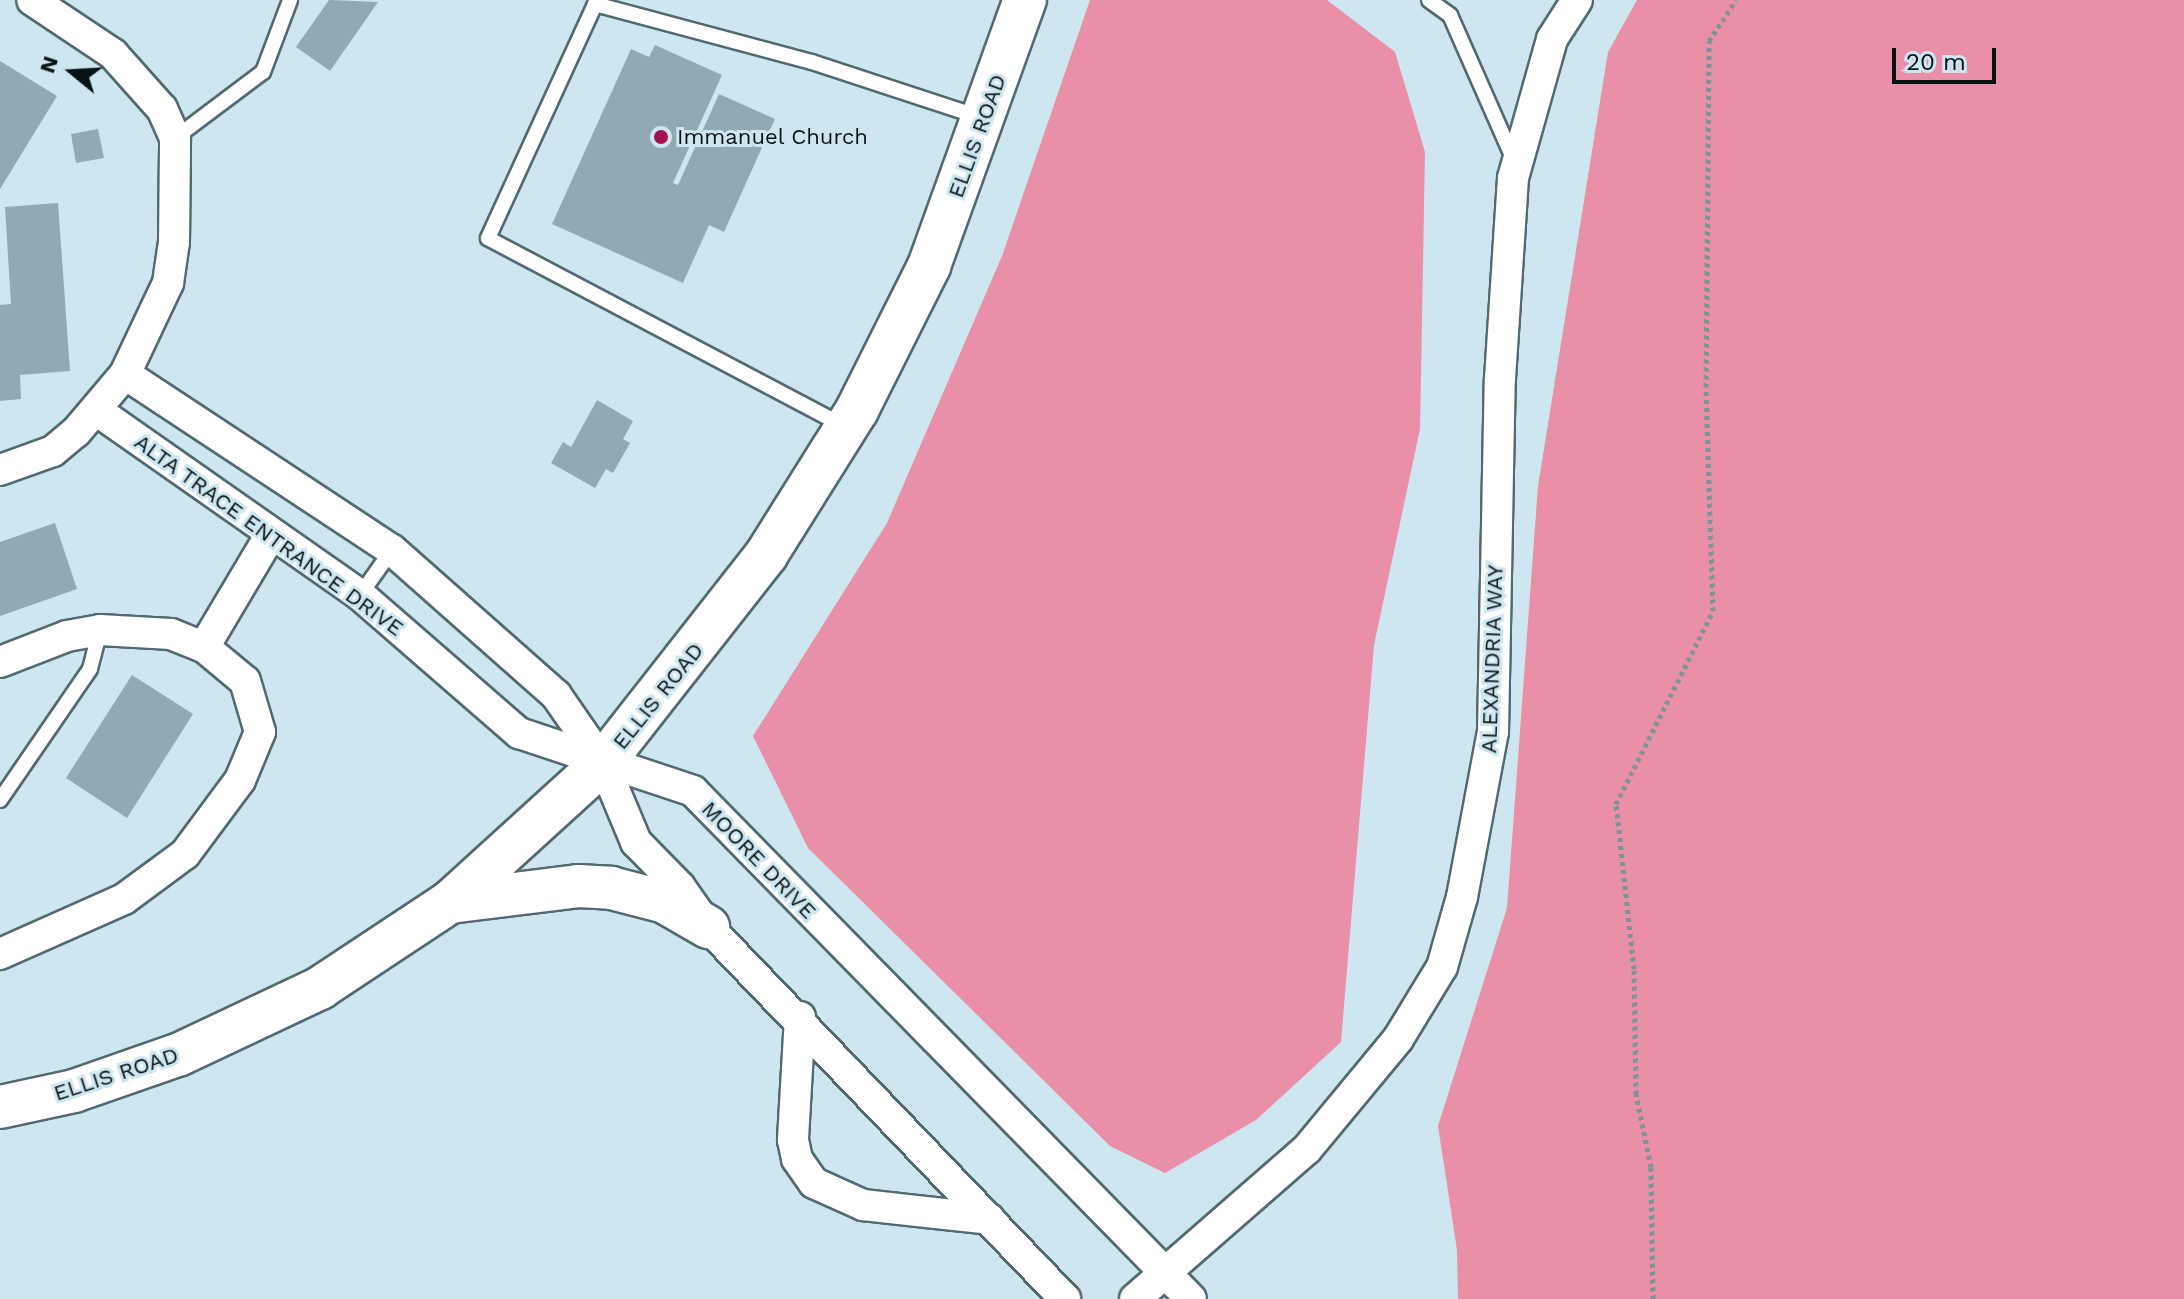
<!DOCTYPE html>
<html>
<head>
<meta charset="utf-8">
<style>
  body { margin:0 }
  #map { position:relative; width:2184px; height:1299px; overflow:hidden; background:#cde6ef; font-family:"Work Sans",sans-serif }
  div>[style] { position:absolute }
  .forest>* { inset:0; background:#e98fa8 }
  .building>* { inset:0; background:#91a9b2 }
  .path>* { height:5px; margin-top:-2.5px; transform-origin:0; background:repeating-linear-gradient(90deg,#7f9298 0 4px,transparent 0 8px) }
  .roads { filter:drop-shadow(2px 0 #526971) drop-shadow(-2px 0 #526971) drop-shadow(0 2px #526971) drop-shadow(0 -2px #526971) }
  .lane>* { height:14px; margin:-7px; padding:0 7px; transform-origin:7px; border-radius:7px; background:#fff }
  .street>* { height:30px; margin:-15px; padding:0 15px; transform-origin:15px; border-radius:15px; background:#fff }
  .secondary>* { height:42px; margin:-21px; padding:0 21px; transform-origin:21px; border-radius:21px; background:#fff }
  .dots>* { width:22px; height:22px; translate:-50% -50%; box-sizing:border-box; border:4px solid #cde6ef; border-radius:50% }
  span { translate:-50% -50%; white-space:nowrap; text-align:center; line-height:1.15; -webkit-text-stroke:6px #cde6ef; paint-order:stroke }
  .street-label { font-size:22px; color:#091215 }
  .poi-label { font-size:22px; color:#091215 }
  .left { translate:0 -50%; text-align:left }
  .north { position:absolute; left:32px; top:32px; width:80px; height:80px; -webkit-text-stroke:6px #cde6ef; paint-order:stroke; rotate:288deg; font-size:22px; font-weight:700; line-height:32px; text-align:center; color:#091215 }
  .north::after { content:''; display:block; margin:auto; width:28px; height:36px; background:#091215; clip-path:polygon(50% 0,100% 100%,50% 72%,0 100%) }
  .scale { position:absolute; left:1892px; top:48px; width:104px; height:36px; box-sizing:border-box; border:4px solid #091215; border-top:0; padding-left:10px; font-size:24px; line-height:28px; white-space:nowrap; color:#091215; -webkit-text-stroke:6px #cde6ef; paint-order:stroke }
</style>
</head>
<body>
<div id="map">
  <div class="forest">
    <i style="clip-path:polygon(1090px 0,1327px 0,1395px 52px,1425px 152px,1420px 429px,1374px 645px,1341px 1042px,1256px 1120px,1165px 1173px,1110px 1146px,808px 848px,753px 736px,887px 523px,1002px 256px)"></i>
    <i style="clip-path:polygon(1637px 0,2184px 0,2184px 1299px,1458px 1299px,1457px 1250px,1438px 1126px,1507px 908px,1538px 486px,1608px 52px)"></i>
  </div>
  <div class="building">
    <i style="clip-path:polygon(329px 0,378px 2px,330px 71px,296px 47px)"></i>
    <i style="clip-path:polygon(655px 45px,722px 75px,673px 183px,678px 185px,719px 94px,775px 119px,724px 232px,709px 225px,683px 283px,552px 224px,631px 49px,649px 57px)"></i>
    <i style="clip-path:polygon(0 61px,57px 96px,0 189px)"></i>
    <i style="clip-path:polygon(98px 129px,104px 158px,76px 163px,71px 134px)"></i>
    <i style="clip-path:polygon(58px 203px,70px 371px,20px 375px,21px 399px,0 401px,0 305px,11px 304px,5px 207px)"></i>
    <i style="clip-path:polygon(597px 400px,633px 421px,623px 439px,630px 443px,613px 473px,606px 469px,595px 488px,551px 463px,563px 442px,571px 447px)"></i>
    <i style="clip-path:polygon(55px 523px,77px 589px,0 616px,0 542px)"></i>
    <i style="clip-path:polygon(132px 675px,193px 714px,127px 818px,66px 778px)"></i>
  </div>
  <div class="path">
    <i style="left:1653px;top:1299px;width:132px;rotate:-90.9deg"></i>
    <i style="left:1651px;top:1167px;width:75px;rotate:-101.6deg"></i>
    <i style="left:1636px;top:1094px;width:125px;rotate:-90.9deg"></i>
    <i style="left:1634px;top:969px;width:166px;rotate:-96.2deg"></i>
    <i style="left:1616px;top:804px;width:216px;rotate:-63.3deg"></i>
    <i style="left:1713px;top:611px;width:224px;rotate:-91.8deg"></i>
    <i style="left:1706px;top:387px;width:346px;rotate:-89.5deg"></i>
    <i style="left:1709px;top:41px;width:49px;rotate:-56.6deg"></i>
  </div>
  <div class="roads">
    <div class="lane">
      <i style="left:1429px;top:0;width:26px;rotate:36deg"></i>
      <i style="left:1450px;top:15px;width:158px;rotate:66.2deg"></i>
      <i style="left:175px;top:138px;width:110px;rotate:-36.9deg"></i>
      <i style="left:263px;top:72px;width:77px;rotate:-69.4deg"></i>
      <i style="left:842px;top:425px;width:400px;rotate:-152.2deg"></i>
      <i style="left:488px;top:238px;width:257px;rotate:-65.4deg"></i>
      <i style="left:595px;top:4px;width:225px;rotate:15deg"></i>
      <i style="left:812px;top:62px;width:176px;rotate:18.2deg"></i>
      <i style="left:360px;top:595px;width:55px;rotate:-54.6deg"></i>
      <i style="left:0;top:800px;width:159px;rotate:-55.5deg"></i>
      <i style="left:90px;top:669px;width:40px;rotate:-75.6deg"></i>
    </div>
    <div class="street">
      <i style="left:125px;top:374px;width:320px;rotate:33.4deg"></i>
      <i style="left:392px;top:550px;width:219px;rotate:41.5deg"></i>
      <i style="left:556px;top:695px;width:83px;rotate:55.3deg"></i>
      <i style="left:603px;top:763px;width:86px;rotate:67.3deg"></i>
      <i style="left:636px;top:842px;width:63px;rotate:45.6deg"></i>
      <i style="left:680px;top:887px;width:49px;rotate:55deg"></i>
      <i style="left:708px;top:927px;width:516px;rotate:46.18deg"></i>
      <i style="left:96px;top:410px;width:322px;rotate:35deg"></i>
      <i style="left:360px;top:595px;width:211px;rotate:41deg"></i>
      <i style="left:519px;top:733px;width:183px;rotate:18.4deg"></i>
      <i style="left:693px;top:791px;width:711px;rotate:45.57deg"></i>
      <i style="left:0;top:470px;width:56px;rotate:-19.7deg"></i>
      <i style="left:53px;top:451px;width:30px;rotate:-40deg"></i>
      <i style="left:76px;top:432px;width:76px;rotate:-49.8deg"></i>
      <i style="left:125px;top:374px;width:101px;rotate:-64.7deg"></i>
      <i style="left:168px;top:283px;width:41px;rotate:-81.7deg"></i>
      <i style="left:174px;top:242px;width:104px;rotate:-89.4deg"></i>
      <i style="left:175px;top:138px;width:32px;rotate:-114deg"></i>
      <i style="left:162px;top:109px;width:74px;rotate:-131.7deg"></i>
      <i style="left:113px;top:54px;width:97px;rotate:-146.3deg"></i>
      <i style="left:204px;top:647px;width:131px;rotate:-59.3deg"></i>
      <i style="left:0;top:662px;width:72px;rotate:-21.2deg"></i>
      <i style="left:67px;top:636px;width:34px;rotate:-10deg"></i>
      <i style="left:100px;top:630px;width:71px;rotate:3.2deg"></i>
      <i style="left:171px;top:634px;width:35px;rotate:22deg"></i>
      <i style="left:204px;top:647px;width:53px;rotate:39.7deg"></i>
      <i style="left:245px;top:681px;width:53px;rotate:73.6deg"></i>
      <i style="left:260px;top:732px;width:52px;rotate:112.6deg"></i>
      <i style="left:240px;top:780px;width:92px;rotate:126.6deg"></i>
      <i style="left:185px;top:854px;width:76px;rotate:143.6deg"></i>
      <i style="left:124px;top:899px;width:136px;rotate:156.1deg"></i>
      <i style="left:800px;top:1017px;width:123px;rotate:93.3deg"></i>
      <i style="left:793px;top:1140px;width:19px;rotate:78deg"></i>
      <i style="left:797px;top:1159px;width:29px;rotate:55deg"></i>
      <i style="left:814px;top:1183px;width:54px;rotate:24.2deg"></i>
      <i style="left:863px;top:1205px;width:127px;rotate:6.3deg"></i>
      <i style="left:1135px;top:1299px;width:228px;rotate:-41.1deg"></i>
      <i style="left:1307px;top:1149px;width:143px;rotate:-50.4deg"></i>
      <i style="left:1398px;top:1039px;width:84px;rotate:-58.6deg"></i>
      <i style="left:1442px;top:967px;width:73px;rotate:-74.1deg"></i>
      <i style="left:1462px;top:897px;width:168px;rotate:-79.4deg"></i>
      <i style="left:1493px;top:732px;width:353px;rotate:-88.9deg"></i>
      <i style="left:1500px;top:379px;width:201px;rotate:-86.3deg"></i>
      <i style="left:1513px;top:178px;width:144px;rotate:-74.3deg"></i>
      <i style="left:1552px;top:39px;width:46px;rotate:-57.3deg"></i>
    </div>
    <div class="secondary">
      <i style="left:450px;top:902px;width:129px;rotate:-7.1deg"></i>
      <i style="left:578px;top:886px;width:33px;rotate:3deg"></i>
      <i style="left:611px;top:888px;width:56px;rotate:14.5deg"></i>
      <i style="left:665px;top:902px;width:50px;rotate:30.2deg"></i>
      <i style="left:0;top:1107px;width:76px;rotate:-12.2deg"></i>
      <i style="left:74px;top:1091px;width:112px;rotate:-19.2deg"></i>
      <i style="left:180px;top:1054px;width:155px;rotate:-25.2deg"></i>
      <i style="left:320px;top:988px;width:156px;rotate:-33.5deg"></i>
      <i style="left:450px;top:902px;width:207px;rotate:-42.3deg"></i>
      <i style="left:603px;top:763px;width:264px;rotate:-51.9deg"></i>
      <i style="left:766px;top:555px;width:171px;rotate:-57.9deg"></i>
      <i style="left:857px;top:410px;width:161px;rotate:-63.4deg"></i>
      <i style="left:929px;top:266px;width:283px;rotate:-70.2deg"></i>
    </div>
  </div>
  <div class="dots">
    <i style="left:661px;top:137px;background:#a41252"></i>
  </div>
  <div class="street-label">
    <span style="left:977px;top:136px;rotate:-70deg">ELLIS ROAD</span>
    <span style="left:269px;top:535px;rotate:36deg">ALTA TRACE ENTRANCE DRIVE</span>
    <span style="left:1492px;top:659px;rotate:-88deg">ALEXANDRIA WAY</span>
    <span style="left:658px;top:696px;rotate:-51deg">ELLIS ROAD</span>
    <span style="left:759px;top:860px;rotate:46deg">MOORE DRIVE</span>
    <span style="left:116px;top:1074px;rotate:-18deg">ELLIS ROAD</span>
  </div>
  <div class="poi-label">
    <span class="left" style="left:677px;top:137px">Immanuel Church</span>
  </div>
  <div class="north">N</div>
  <div class="scale">20 m</div>
</div>
</body>
</html>
